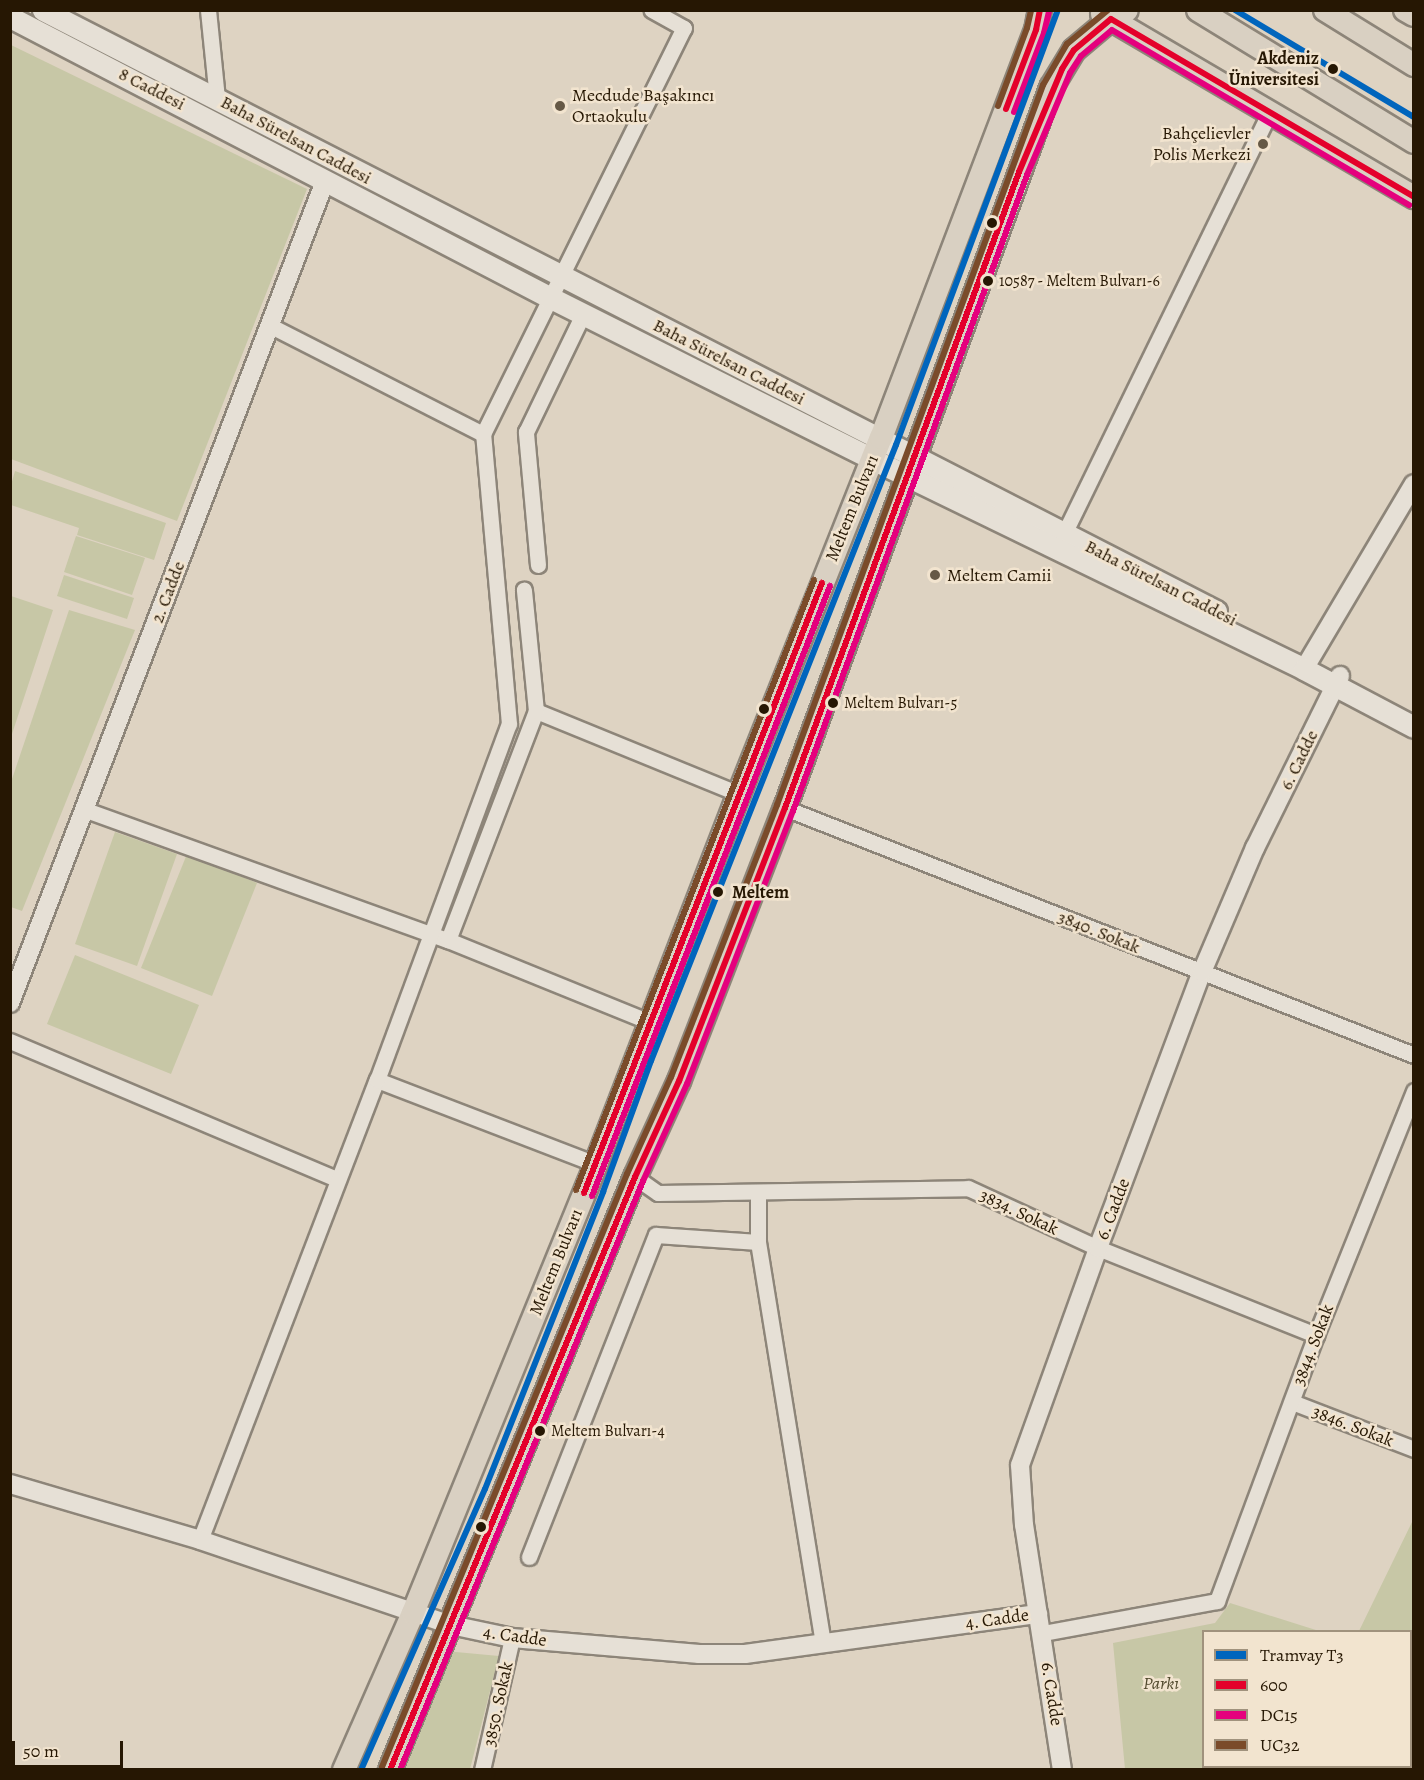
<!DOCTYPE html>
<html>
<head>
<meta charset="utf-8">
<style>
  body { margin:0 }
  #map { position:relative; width:1424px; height:1780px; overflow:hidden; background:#ded3c2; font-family:Alegreya,serif }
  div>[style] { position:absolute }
  .green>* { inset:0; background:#c7c7a6 }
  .roads { filter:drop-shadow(2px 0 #8d8579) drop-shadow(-2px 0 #8d8579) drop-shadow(0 2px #8d8579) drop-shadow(0 -2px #8d8579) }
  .minor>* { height:15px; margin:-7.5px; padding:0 7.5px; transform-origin:7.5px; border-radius:7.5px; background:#e6e0d6 }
  .tertiary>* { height:18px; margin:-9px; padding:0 9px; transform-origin:9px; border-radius:9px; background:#e6e0d6 }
  .secondary>* { height:21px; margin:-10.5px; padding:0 10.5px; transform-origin:10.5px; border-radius:10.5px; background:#e6e0d6 }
  .primary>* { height:22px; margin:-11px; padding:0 11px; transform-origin:11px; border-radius:11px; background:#d9d0c2 }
  .bus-1>* { height:6px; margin:-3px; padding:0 3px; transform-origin:3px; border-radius:3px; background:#e4002b }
  .bus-2>* { height:6px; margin:-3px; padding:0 3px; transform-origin:3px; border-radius:3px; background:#e5007d }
  .bus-3>* { height:6px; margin:-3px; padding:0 3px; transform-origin:3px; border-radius:3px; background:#7a4b2a }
  .tram-1>* { height:6px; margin:-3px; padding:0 3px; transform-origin:3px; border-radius:3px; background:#0065bd }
  .dots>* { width:16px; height:16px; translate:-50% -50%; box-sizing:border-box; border:3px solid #f2e4cf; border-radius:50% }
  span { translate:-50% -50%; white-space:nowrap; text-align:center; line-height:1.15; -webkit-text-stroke:5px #f2e4cf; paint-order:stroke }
  .bus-label { font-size:16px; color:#261703 }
  .left { translate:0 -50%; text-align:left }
  .stop-label { font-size:18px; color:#261703; font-weight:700 }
  .right { translate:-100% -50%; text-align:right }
  .street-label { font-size:18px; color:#261703 }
  .poi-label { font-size:18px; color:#261703 }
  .park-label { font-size:18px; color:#51492d; font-style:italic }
  .frame { position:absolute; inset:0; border:12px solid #261703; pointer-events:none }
  .legend { position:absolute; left:1202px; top:1630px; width:210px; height:138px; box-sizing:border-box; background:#f2e4cf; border:2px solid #a0927d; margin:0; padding:8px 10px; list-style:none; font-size:18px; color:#261703 }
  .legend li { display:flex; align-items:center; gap:12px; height:30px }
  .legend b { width:30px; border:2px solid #a0927d }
  .scale { position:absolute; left:12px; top:1741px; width:111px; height:27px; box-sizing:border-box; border:3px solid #261703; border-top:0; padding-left:8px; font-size:18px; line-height:21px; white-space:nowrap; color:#261703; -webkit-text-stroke:4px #f2e4cf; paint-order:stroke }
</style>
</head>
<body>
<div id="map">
  <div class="green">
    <i style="clip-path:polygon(11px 45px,307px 189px,177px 521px,11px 459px)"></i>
    <i style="clip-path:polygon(15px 471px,166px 523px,154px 560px,77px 535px,79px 528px,11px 505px,11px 485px)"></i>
    <i style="clip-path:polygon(76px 536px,145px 558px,132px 595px,64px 572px)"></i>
    <i style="clip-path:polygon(64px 575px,134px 598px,127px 619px,57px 596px)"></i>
    <i style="clip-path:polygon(11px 596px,53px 610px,11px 737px,10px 596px)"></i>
    <i style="clip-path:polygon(69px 610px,135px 630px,22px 911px,11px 907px,11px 782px)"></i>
    <i style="clip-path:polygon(115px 832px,177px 854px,137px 966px,75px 944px)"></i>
    <i style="clip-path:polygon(187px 854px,257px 883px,212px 996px,141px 968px)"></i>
    <i style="clip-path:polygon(75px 955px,199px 1005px,171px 1074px,47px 1024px)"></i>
    <i style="clip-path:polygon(1413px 1520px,1413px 1769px,1125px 1769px,1113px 1643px,1215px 1623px,1230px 1603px,1319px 1631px,1204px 1632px,1204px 1766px,1410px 1766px,1410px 1632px,1359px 1631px)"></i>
    <i style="clip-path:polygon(445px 1651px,499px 1656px,470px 1769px,401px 1770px)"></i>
  </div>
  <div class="roads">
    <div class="minor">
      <i style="left:208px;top:10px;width:88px;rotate:84.2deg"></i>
      <i style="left:269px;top:325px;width:240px;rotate:27deg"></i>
      <i style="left:1060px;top:542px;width:476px;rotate:-64deg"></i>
      <i style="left:538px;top:565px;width:134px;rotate:-95.2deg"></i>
      <i style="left:526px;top:432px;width:131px;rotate:-64.2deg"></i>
      <i style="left:536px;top:711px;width:219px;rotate:22.2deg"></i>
      <i style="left:785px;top:808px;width:676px;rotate:21.44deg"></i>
      <i style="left:86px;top:810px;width:385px;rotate:19.8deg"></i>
      <i style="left:448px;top:940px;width:218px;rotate:22.1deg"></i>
      <i style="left:448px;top:940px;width:245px;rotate:-69deg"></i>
      <i style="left:536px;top:711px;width:122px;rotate:-95.7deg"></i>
      <i style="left:10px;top:1041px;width:355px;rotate:22.9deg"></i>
      <i style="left:377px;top:1080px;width:235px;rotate:21deg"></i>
      <i style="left:635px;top:1177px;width:28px;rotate:35deg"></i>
      <i style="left:658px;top:1193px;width:310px;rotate:-0.9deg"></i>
      <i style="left:968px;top:1188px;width:143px;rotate:24.8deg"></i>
      <i style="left:1098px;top:1248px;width:235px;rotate:21.8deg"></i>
      <i style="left:758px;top:1193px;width:49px;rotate:90deg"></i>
      <i style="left:758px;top:1242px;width:407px;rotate:80.8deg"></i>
      <i style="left:1292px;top:1402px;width:131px;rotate:21.1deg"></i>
      <i style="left:200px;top:1540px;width:493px;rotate:-69deg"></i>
      <i style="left:377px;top:1080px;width:380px;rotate:-69.7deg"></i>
      <i style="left:509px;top:724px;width:291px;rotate:-95.1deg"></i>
      <i style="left:483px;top:434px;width:453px;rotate:-63.7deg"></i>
      <i style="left:684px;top:28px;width:37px;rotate:-151deg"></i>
      <i style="left:529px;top:1557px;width:346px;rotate:-68.5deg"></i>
      <i style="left:656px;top:1235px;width:102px;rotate:3.9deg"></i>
      <i style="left:1043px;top:1633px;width:177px;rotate:-10.4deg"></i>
      <i style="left:1217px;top:1601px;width:284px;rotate:-69.6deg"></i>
      <i style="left:1316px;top:1335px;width:263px;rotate:-68.1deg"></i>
      <i style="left:482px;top:1770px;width:135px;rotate:-77.2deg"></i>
    </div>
    <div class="tertiary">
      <i style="left:1304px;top:669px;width:215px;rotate:-59.3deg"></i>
      <i style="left:10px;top:1003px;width:880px;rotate:-69.03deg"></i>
      <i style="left:10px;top:1484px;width:198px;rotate:16.4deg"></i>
      <i style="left:200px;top:1540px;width:265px;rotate:18.7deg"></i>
      <i style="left:451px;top:1625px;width:62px;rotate:12deg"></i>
      <i style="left:512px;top:1638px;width:188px;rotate:4.9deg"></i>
      <i style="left:699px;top:1654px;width:46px"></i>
      <i style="left:745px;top:1654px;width:296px;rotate:-7.8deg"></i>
      <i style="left:1062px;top:1770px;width:248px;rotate:-98.8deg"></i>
      <i style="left:1024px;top:1525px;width:60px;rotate:-93.8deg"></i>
      <i style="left:1020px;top:1465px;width:231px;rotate:-70.2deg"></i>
      <i style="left:1098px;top:1248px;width:295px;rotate:-69.4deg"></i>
      <i style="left:1202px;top:972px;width:135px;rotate:-66.9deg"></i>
      <i style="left:1255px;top:848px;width:192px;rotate:-63.7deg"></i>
    </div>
    <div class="secondary">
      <i style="left:43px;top:10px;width:1318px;rotate:27.13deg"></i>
      <i style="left:10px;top:17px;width:607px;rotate:27.45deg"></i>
      <i style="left:549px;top:297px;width:361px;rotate:26.6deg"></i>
      <i style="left:872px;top:459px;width:480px;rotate:25.9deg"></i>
      <i style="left:1304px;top:669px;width:124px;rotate:27.8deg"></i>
    </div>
    <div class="primary">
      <i style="left:1198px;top:10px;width:253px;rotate:31.4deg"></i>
      <i style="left:1325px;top:10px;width:105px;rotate:31.7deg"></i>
      <i style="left:1405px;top:10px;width:10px;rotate:29deg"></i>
      <i style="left:1102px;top:14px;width:362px;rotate:30.4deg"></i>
      <i style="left:344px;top:1770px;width:171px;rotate:-66.3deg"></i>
      <i style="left:413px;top:1613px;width:485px;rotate:-67.8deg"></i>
      <i style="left:596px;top:1164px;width:397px;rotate:-68.9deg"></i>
      <i style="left:739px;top:794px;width:383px;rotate:-68.3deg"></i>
      <i style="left:881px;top:438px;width:436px;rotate:-69.2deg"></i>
      <i style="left:1036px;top:30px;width:20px;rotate:-79deg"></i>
      <i style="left:390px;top:1770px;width:642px;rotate:-67.55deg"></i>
      <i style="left:635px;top:1177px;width:106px;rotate:-65.4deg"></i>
      <i style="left:679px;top:1081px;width:293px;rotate:-68.8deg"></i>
      <i style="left:785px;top:808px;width:768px;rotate:-69.72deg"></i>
      <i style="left:1051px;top:88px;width:44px;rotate:-58.8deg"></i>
      <i style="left:1074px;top:50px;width:48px;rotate:-40deg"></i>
      <i style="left:1111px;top:19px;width:18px;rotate:-29deg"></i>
    </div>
  </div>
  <div class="bus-1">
    <i style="left:1006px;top:109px;width:85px;rotate:-69.2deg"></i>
    <i style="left:1036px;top:30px;width:20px;rotate:-79deg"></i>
    <i style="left:584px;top:1193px;width:655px;rotate:-68.69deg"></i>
    <i style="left:390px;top:1770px;width:642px;rotate:-67.55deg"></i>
    <i style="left:635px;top:1177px;width:106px;rotate:-65.4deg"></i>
    <i style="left:679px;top:1081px;width:293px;rotate:-68.8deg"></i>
    <i style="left:785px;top:808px;width:678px;rotate:-69.8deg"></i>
    <i style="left:1019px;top:172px;width:112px;rotate:-67.3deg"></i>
    <i style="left:1062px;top:69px;width:22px;rotate:-58deg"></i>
    <i style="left:1074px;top:50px;width:48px;rotate:-40deg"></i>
    <i style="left:1111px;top:19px;width:351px;rotate:30.4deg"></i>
  </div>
  <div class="bus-2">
    <i style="left:1014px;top:112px;width:85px;rotate:-69.2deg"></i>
    <i style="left:1044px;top:33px;width:22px;rotate:-77deg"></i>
    <i style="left:592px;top:1196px;width:655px;rotate:-68.69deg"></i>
    <i style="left:400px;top:1770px;width:637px;rotate:-67.58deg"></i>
    <i style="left:643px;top:1181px;width:107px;rotate:-65.6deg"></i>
    <i style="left:687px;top:1084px;width:293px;rotate:-68.8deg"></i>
    <i style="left:793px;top:811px;width:678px;rotate:-69.8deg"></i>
    <i style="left:1027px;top:175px;width:111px;rotate:-67.1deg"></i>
    <i style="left:1070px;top:73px;width:20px;rotate:-57deg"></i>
    <i style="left:1081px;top:56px;width:40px;rotate:-40deg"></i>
    <i style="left:1112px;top:30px;width:345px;rotate:30.5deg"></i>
  </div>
  <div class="bus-3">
    <i style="left:998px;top:106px;width:83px;rotate:-69.6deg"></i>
    <i style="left:1027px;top:28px;width:18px;rotate:-77deg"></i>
    <i style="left:576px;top:1190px;width:655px;rotate:-68.69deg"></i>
    <i style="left:382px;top:1767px;width:642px;rotate:-67.55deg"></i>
    <i style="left:627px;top:1174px;width:107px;rotate:-65.6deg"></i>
    <i style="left:671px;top:1077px;width:292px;rotate:-68.7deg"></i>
    <i style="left:777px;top:805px;width:768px;rotate:-69.72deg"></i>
    <i style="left:1043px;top:85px;width:48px;rotate:-59.7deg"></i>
    <i style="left:1067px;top:44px;width:53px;rotate:-39.7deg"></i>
  </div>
  <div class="tram-1">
    <i style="left:1235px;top:10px;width:209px;rotate:30.9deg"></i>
    <i style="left:361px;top:1770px;width:307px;rotate:-66.2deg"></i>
    <i style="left:485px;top:1489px;width:320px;rotate:-68.3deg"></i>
    <i style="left:603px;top:1192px;width:140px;rotate:-69.9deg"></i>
    <i style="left:651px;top:1061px;width:663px;rotate:-68.31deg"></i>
    <i style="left:896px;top:445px;width:464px;rotate:-69.6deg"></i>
  </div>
  <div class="dots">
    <i style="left:1333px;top:69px;background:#261703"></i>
    <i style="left:560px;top:106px;background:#665946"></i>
    <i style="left:1263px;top:144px;background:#665946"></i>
    <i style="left:992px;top:223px;background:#261703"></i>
    <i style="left:988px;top:281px;background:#261703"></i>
    <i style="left:935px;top:575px;background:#665946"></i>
    <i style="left:833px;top:703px;background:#261703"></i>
    <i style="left:764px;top:709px;background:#261703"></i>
    <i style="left:718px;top:892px;background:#261703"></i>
    <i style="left:540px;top:1431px;background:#261703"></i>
    <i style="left:481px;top:1527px;background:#261703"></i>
  </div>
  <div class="bus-label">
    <span class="left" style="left:999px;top:281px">10587 - Meltem Bulvarı-6</span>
    <span class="left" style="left:844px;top:703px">Meltem Bulvarı-5</span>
    <span class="left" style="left:551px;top:1431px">Meltem Bulvarı-4</span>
  </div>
  <div class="stop-label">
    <span class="right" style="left:1319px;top:69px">Akdeniz<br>Üniversitesi</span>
    <span class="left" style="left:732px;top:892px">Meltem</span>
  </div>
  <div class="street-label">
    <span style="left:152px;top:89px;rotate:27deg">8 Caddesi</span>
    <span style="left:296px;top:140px;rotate:28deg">Baha Sürelsan Caddesi</span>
    <span style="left:729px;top:362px;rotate:27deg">Baha Sürelsan Caddesi</span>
    <span style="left:852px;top:508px;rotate:-68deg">Meltem Bulvarı</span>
    <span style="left:1161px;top:583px;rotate:27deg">Baha Sürelsan Caddesi</span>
    <span style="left:168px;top:592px;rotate:-69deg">2. Cadde</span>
    <span style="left:1299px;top:760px;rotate:-64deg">6. Cadde</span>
    <span style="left:1099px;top:932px;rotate:22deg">3840. Sokak</span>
    <span style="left:1113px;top:1209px;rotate:-69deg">6. Cadde</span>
    <span style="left:1019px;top:1212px;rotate:25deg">3834. Sokak</span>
    <span style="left:556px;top:1262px;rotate:-68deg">Meltem Bulvarı</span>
    <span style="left:1313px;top:1345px;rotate:-69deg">3844. Sokak</span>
    <span style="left:1353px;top:1426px;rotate:21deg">3846. Sokak</span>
    <span style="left:997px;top:1619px;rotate:-8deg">4. Cadde</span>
    <span style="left:515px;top:1636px;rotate:8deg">4. Cadde</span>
    <span style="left:1052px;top:1694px;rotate:81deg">6. Cadde</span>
    <span style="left:498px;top:1704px;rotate:-78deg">3850. Sokak</span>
  </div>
  <div class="poi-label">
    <span class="left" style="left:572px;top:106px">Mecdude Başakıncı<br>Ortaokulu</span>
    <span class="right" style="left:1251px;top:144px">Bahçelievler<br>Polis Merkezi</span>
    <span class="left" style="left:947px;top:575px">Meltem Camii</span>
  </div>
  <div class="park-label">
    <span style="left:1161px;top:1683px">Parkı</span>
  </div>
  <div class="frame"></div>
  <ul class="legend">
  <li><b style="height:8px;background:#0065bd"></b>Tramvay T3</li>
  <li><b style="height:8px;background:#e4002b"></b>600</li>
  <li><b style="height:8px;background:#e5007d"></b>DC15</li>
  <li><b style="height:8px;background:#7a4b2a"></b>UC32</li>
  </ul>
  <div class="scale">50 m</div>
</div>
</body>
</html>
